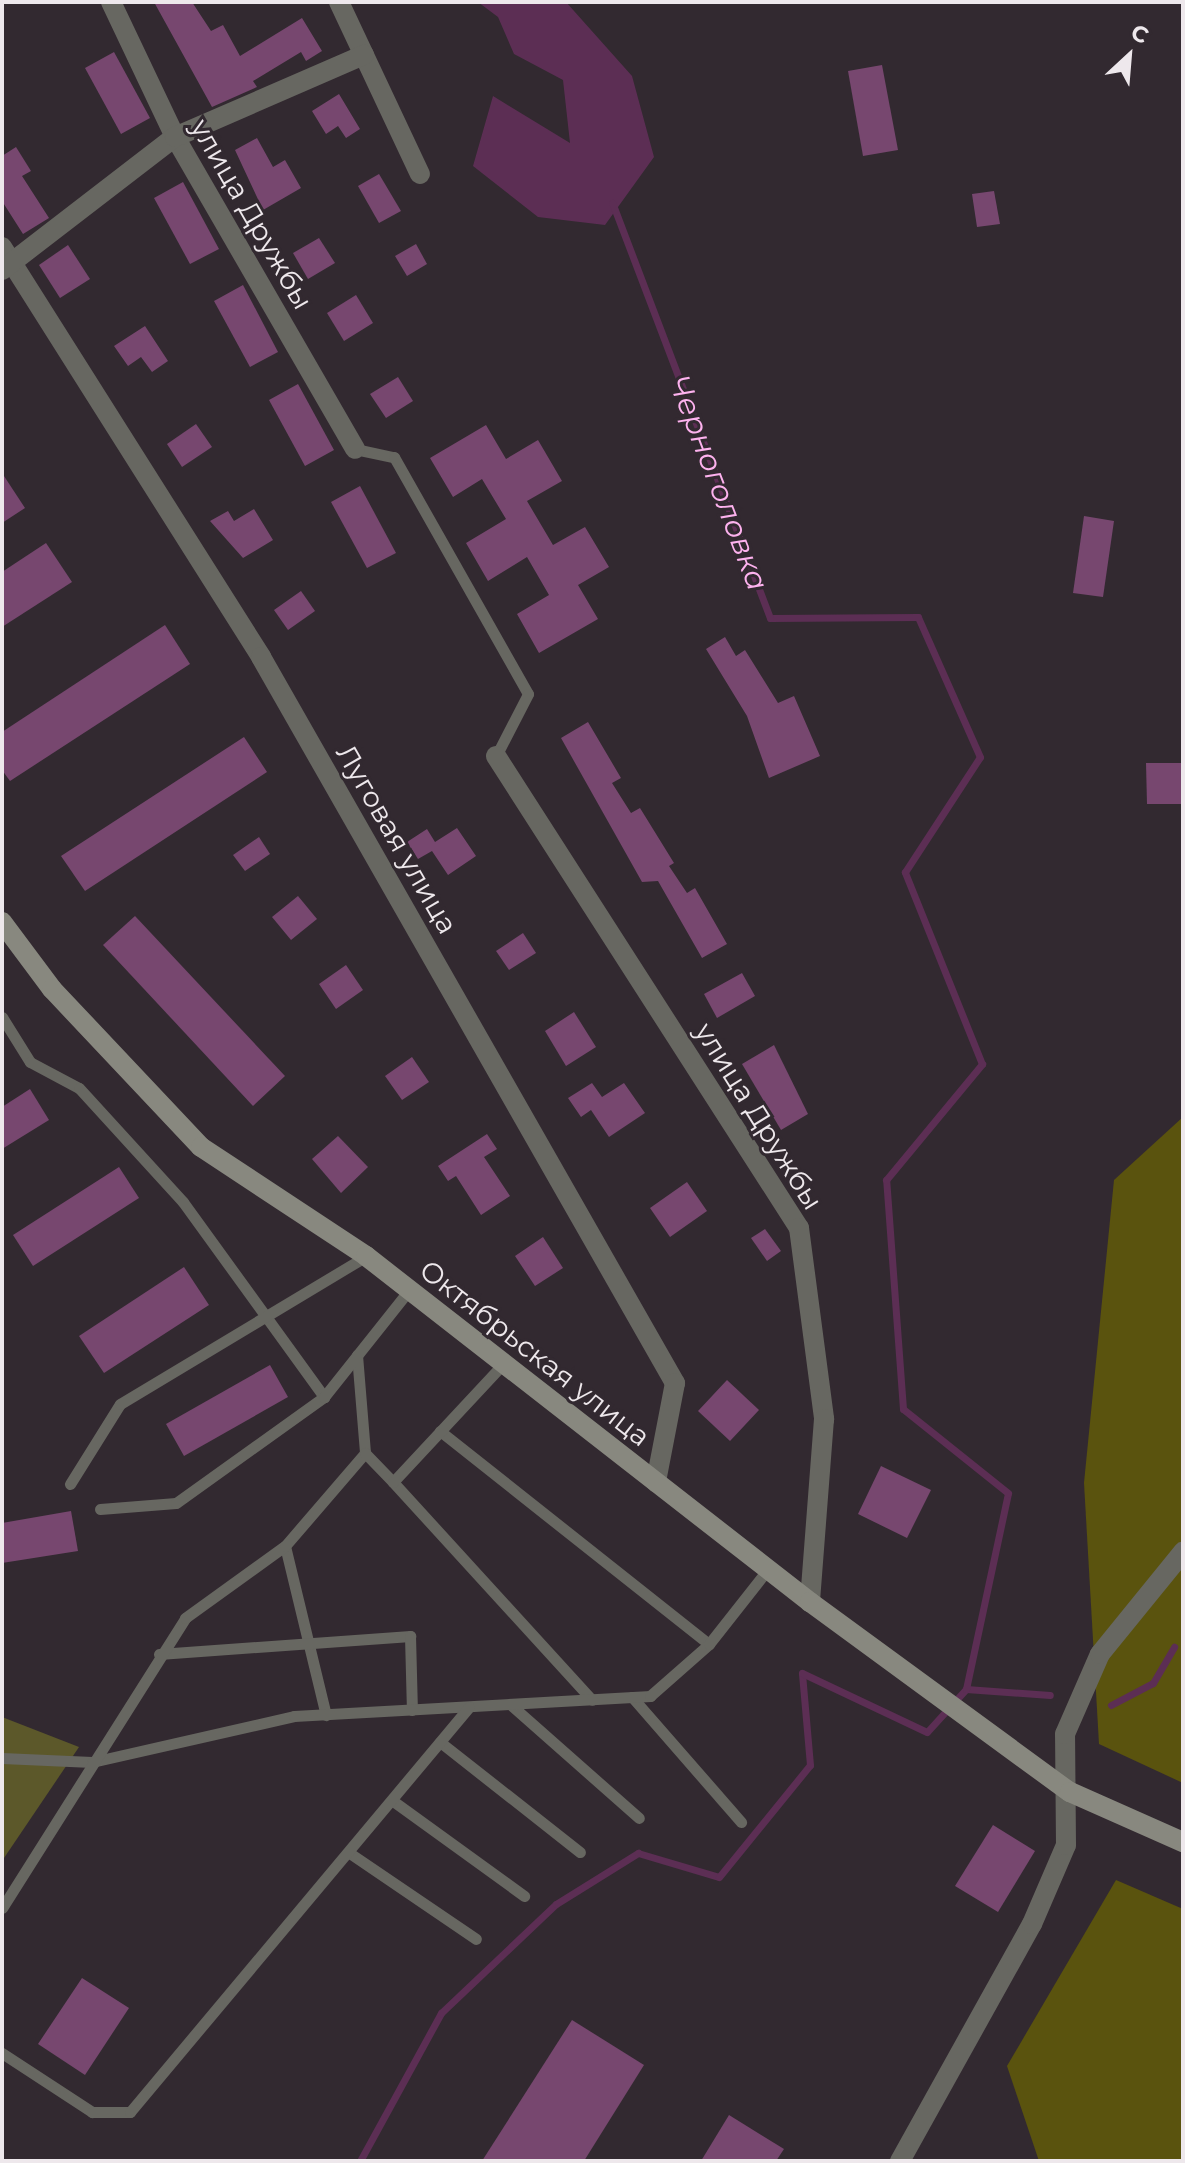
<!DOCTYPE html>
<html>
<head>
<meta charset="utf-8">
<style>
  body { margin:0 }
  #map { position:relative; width:1185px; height:2163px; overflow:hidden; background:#322930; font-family:Montserrat,sans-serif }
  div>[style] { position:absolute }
  .green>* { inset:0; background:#5c582a }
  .forest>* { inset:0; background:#5a530e }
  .water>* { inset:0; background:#5c2e54 }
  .stream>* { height:7px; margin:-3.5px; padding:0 3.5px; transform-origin:3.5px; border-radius:3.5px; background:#5c2e54 }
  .building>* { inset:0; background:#77476f }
  .lane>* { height:11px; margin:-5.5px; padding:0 5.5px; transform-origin:5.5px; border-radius:5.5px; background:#676761 }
  .street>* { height:20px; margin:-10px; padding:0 10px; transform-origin:10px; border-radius:10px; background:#676761 }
  .secondary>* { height:20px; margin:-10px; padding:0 10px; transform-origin:10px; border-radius:10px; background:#88887f }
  span { translate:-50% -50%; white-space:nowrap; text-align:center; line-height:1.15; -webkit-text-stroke:6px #322930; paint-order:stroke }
  .street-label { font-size:28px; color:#eee8ec }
  .water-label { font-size:30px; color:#fdb2ee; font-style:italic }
  .frame { position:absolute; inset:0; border:4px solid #eee8ec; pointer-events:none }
  .north { position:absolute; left:1089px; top:16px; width:80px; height:80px; -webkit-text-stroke:6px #322930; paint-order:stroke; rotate:26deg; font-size:22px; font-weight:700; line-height:32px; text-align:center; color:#eee8ec }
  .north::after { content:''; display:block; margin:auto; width:28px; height:36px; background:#eee8ec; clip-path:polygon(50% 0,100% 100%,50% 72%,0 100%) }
</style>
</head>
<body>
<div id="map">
  <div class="green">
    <i style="clip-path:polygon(2px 1717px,79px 1747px,2px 1861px)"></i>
  </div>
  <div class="forest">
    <i style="clip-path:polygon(1183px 1117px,1183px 1783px,1099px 1744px,1084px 1483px,1114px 1180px)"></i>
    <i style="clip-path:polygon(1116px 1880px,1183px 1909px,1183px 2161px,1039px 2161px,1007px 2066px)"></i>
  </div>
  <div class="water">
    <i style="clip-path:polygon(478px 2px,566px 2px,632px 76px,654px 157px,605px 225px,538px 217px,473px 166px,493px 96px,570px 143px,563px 80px,514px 54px,498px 17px)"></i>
  </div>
  <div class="stream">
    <i style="left:966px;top:1689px;width:84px;rotate:4.1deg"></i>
    <i style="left:1111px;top:1705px;width:47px;rotate:-27.6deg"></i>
    <i style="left:1153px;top:1683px;width:42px;rotate:-59.7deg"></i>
    <i style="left:360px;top:2161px;width:169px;rotate:-61.3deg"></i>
    <i style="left:441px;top:2013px;width:158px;rotate:-43.5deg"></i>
    <i style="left:556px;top:1904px;width:97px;rotate:-31.9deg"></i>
    <i style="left:638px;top:1853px;width:84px;rotate:16.5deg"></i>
    <i style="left:719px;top:1877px;width:144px;rotate:-50.9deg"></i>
    <i style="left:810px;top:1765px;width:92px;rotate:-95deg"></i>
    <i style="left:802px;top:1673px;width:138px;rotate:25.3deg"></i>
    <i style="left:927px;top:1732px;width:58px;rotate:-47.8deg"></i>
    <i style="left:966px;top:1689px;width:200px;rotate:-77.9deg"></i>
    <i style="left:1008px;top:1493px;width:134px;rotate:-141.3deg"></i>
    <i style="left:903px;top:1409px;width:230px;rotate:-94.2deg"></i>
    <i style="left:886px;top:1180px;width:151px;rotate:-50.4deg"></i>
    <i style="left:982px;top:1064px;width:207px;rotate:-111.9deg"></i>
    <i style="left:905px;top:872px;width:137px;rotate:-56.9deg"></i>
    <i style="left:980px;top:757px;width:153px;rotate:-113.9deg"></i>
    <i style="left:918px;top:617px;width:148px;rotate:179.6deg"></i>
    <i style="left:770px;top:618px;width:444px;rotate:-110.8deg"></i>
  </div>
  <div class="building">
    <i style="clip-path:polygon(154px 2px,192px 2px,211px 31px,223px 25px,240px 56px,302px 18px,322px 51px,306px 61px,301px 52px,253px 81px,257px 87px,212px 107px)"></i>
    <i style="clip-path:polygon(114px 52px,150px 118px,121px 134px,85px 68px)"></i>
    <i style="clip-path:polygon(882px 65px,898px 150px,863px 156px,848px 71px)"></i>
    <i style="clip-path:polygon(339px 94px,360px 129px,346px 138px,338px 126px,326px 134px,312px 111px)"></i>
    <i style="clip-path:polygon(257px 138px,273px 167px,285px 160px,301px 188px,263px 210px,235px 150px)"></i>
    <i style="clip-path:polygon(16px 147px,31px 171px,22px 176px,49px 218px,23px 234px,2px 201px,2px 156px)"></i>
    <i style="clip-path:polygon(379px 174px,401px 211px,379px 223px,358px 186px)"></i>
    <i style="clip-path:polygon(183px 182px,219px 249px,190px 264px,154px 198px)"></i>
    <i style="clip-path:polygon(994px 191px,1000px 224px,977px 227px,972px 194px)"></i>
    <i style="clip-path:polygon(319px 238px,335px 263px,308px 279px,293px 253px)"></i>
    <i style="clip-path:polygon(416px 244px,427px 264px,407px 276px,395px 256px)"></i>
    <i style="clip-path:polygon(68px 245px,90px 279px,60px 298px,39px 265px)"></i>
    <i style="clip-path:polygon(243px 285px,278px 352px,250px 367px,214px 301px)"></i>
    <i style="clip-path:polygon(356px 295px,373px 323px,344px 341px,327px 313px)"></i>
    <i style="clip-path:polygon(145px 326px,168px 361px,152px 372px,141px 357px,128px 366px,114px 346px)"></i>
    <i style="clip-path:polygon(398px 377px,413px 401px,386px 418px,370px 394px)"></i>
    <i style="clip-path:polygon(298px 384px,334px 450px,305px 466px,269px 400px)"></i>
    <i style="clip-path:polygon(196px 424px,212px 447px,182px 467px,167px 444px)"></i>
    <i style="clip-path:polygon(486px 425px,506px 459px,538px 440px,562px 481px,527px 501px,553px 545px,585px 527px,609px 567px,578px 585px,598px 619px,539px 653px,517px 614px,549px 595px,527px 557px,488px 581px,466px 543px,506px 519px,482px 479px,453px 497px,430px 458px)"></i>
    <i style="clip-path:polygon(2px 473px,25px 508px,2px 523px)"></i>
    <i style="clip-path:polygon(360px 486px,396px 553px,367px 568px,331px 502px)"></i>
    <i style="clip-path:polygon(254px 509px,273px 540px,243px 558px,210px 521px,228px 511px,234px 521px)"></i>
    <i style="clip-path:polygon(1084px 516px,1114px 521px,1103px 597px,1073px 593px)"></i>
    <i style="clip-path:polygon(46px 543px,72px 582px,2px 627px,2px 572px)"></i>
    <i style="clip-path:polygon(301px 591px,315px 611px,288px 630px,274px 610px)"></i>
    <i style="clip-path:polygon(165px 625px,190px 664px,10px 781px,2px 770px,2px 732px)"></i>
    <i style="clip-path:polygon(725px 637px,736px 656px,745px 650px,778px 703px,794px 696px,820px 756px,769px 778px,747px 716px,706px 649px)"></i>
    <i style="clip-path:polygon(588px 722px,621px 778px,612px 783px,631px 813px,640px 808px,674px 863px,669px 866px,687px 893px,695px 888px,727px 944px,702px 958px,658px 881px,642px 882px,561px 738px)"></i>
    <i style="clip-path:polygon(244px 737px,267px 772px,85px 891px,61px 856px)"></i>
    <i style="clip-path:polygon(1146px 763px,1183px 763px,1183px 804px,1147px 804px)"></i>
    <i style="clip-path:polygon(457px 828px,476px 856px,448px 875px,432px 851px,418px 859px,407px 842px,427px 829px,435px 842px)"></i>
    <i style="clip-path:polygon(259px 837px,270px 854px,245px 871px,233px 855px)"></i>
    <i style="clip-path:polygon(298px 896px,317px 919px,291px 940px,272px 917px)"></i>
    <i style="clip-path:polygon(135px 916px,285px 1076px,253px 1106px,103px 945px)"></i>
    <i style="clip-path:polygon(523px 933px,536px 953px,509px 970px,496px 951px)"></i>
    <i style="clip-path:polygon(346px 965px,363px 990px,336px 1009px,319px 984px)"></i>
    <i style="clip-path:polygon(742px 973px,755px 996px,717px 1018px,704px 994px)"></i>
    <i style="clip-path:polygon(574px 1012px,596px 1047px,566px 1066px,545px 1031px)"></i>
    <i style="clip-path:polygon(774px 1045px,808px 1114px,781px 1130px,742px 1064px)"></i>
    <i style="clip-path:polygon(412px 1057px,429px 1082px,402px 1100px,385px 1076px)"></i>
    <i style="clip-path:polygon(592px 1083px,602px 1097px,624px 1083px,645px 1113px,609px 1137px,591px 1110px,581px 1117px,568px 1098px)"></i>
    <i style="clip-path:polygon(30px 1089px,49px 1120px,2px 1149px,2px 1107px)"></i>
    <i style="clip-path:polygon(487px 1134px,497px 1149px,484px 1157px,510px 1196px,481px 1215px,456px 1176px,448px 1181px,438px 1166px)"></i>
    <i style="clip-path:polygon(338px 1136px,368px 1167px,341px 1193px,312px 1159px)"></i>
    <i style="clip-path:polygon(119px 1167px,139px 1198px,33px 1266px,13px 1235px)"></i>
    <i style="clip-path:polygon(687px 1182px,707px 1211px,670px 1237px,650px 1208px)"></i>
    <i style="clip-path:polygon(765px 1229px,781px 1251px,767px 1261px,751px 1238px)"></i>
    <i style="clip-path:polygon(543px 1237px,563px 1268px,535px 1286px,515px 1256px)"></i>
    <i style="clip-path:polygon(184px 1267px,209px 1305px,104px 1373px,79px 1336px)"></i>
    <i style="clip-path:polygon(270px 1365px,288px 1397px,184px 1456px,166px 1424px)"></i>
    <i style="clip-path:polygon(727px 1380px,759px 1410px,730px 1441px,698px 1411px)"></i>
    <i style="clip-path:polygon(881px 1466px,931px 1490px,907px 1538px,858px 1514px)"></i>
    <i style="clip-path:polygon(71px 1511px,78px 1551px,2px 1563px,2px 1523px)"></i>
    <i style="clip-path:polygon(993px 1825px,1035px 1851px,998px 1912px,955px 1886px)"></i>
    <i style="clip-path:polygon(82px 1978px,129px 2008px,85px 2075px,38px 2044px)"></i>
    <i style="clip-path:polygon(572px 2020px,644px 2065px,584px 2161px,482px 2161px)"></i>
    <i style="clip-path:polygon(729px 2115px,784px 2149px,776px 2161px,701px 2161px)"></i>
  </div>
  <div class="lane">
    <i style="left:355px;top:449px;width:40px;rotate:12deg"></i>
    <i style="left:394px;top:457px;width:272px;rotate:60.5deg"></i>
    <i style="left:528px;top:694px;width:70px;rotate:117.3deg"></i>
    <i style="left:2px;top:1017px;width:53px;rotate:58.1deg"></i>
    <i style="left:30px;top:1062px;width:55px;rotate:28deg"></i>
    <i style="left:79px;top:1088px;width:154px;rotate:47.6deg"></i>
    <i style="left:183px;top:1202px;width:241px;rotate:54.1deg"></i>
    <i style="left:357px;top:1355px;width:98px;rotate:85.3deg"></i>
    <i style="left:440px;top:1431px;width:343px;rotate:38.4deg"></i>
    <i style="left:393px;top:1482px;width:295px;rotate:47.6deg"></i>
    <i style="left:70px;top:1484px;width:94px;rotate:-58deg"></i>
    <i style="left:120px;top:1404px;width:287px;rotate:-31deg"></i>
    <i style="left:100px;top:1509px;width:76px;rotate:-4.5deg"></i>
    <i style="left:176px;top:1503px;width:182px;rotate:-35.6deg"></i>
    <i style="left:324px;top:1397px;width:137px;rotate:-51.5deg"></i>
    <i style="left:285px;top:1546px;width:174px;rotate:76.4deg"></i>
    <i style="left:159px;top:1654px;width:252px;rotate:-4.1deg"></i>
    <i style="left:410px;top:1636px;width:74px;rotate:88.5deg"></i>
    <i style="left:632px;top:1697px;width:166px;rotate:48.9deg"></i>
    <i style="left:510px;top:1704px;width:172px;rotate:41.5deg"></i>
    <i style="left:440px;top:1742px;width:178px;rotate:38.2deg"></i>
    <i style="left:2px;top:1758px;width:90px;rotate:2.5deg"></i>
    <i style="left:92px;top:1762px;width:207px;rotate:-12.8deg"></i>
    <i style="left:294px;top:1716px;width:357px;rotate:-3.2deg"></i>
    <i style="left:650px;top:1696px;width:79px;rotate:-41.4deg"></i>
    <i style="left:709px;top:1644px;width:95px;rotate:-51.8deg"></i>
    <i style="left:393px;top:1801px;width:162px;rotate:35.9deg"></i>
    <i style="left:351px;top:1854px;width:151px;rotate:34.2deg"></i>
    <i style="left:2px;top:1908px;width:343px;rotate:-57.7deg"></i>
    <i style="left:185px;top:1618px;width:123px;rotate:-35.8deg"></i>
    <i style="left:285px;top:1546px;width:123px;rotate:-49.3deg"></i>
    <i style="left:365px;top:1453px;width:40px;rotate:46deg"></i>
    <i style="left:393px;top:1482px;width:163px;rotate:-47deg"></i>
    <i style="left:2px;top:2053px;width:108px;rotate:33.2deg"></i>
    <i style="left:92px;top:2112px;width:38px"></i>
    <i style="left:130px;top:2112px;width:528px;rotate:-50.07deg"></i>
  </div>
  <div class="street">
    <i style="left:111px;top:2px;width:149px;rotate:64.6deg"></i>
    <i style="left:175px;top:137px;width:360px;rotate:60deg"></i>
    <i style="left:339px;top:2px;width:190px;rotate:64.8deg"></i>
    <i style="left:2px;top:247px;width:485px;rotate:57.7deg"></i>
    <i style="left:261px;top:657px;width:836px;rotate:60.31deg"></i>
    <i style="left:675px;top:1383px;width:101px;rotate:100.9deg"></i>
    <i style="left:2px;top:270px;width:218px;rotate:-37.6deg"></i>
    <i style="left:175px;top:137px;width:206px;rotate:-23.5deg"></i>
    <i style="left:496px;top:756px;width:561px;rotate:57.3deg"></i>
    <i style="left:799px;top:1228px;width:193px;rotate:82.5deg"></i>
    <i style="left:824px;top:1419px;width:184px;rotate:94.4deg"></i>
    <i style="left:900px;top:2161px;width:271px;rotate:-60.9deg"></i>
    <i style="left:1032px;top:1924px;width:86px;rotate:-66.7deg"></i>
    <i style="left:1066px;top:1845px;width:111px;rotate:-90.5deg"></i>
    <i style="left:1065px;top:1734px;width:87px;rotate:-66.4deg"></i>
    <i style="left:1100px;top:1654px;width:132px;rotate:-50.9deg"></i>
  </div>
  <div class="secondary">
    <i style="left:2px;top:922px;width:84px;rotate:53.3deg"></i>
    <i style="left:52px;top:989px;width:217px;rotate:46.7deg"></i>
    <i style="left:201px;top:1147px;width:198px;rotate:33.4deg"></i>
    <i style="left:366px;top:1256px;width:563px;rotate:37.93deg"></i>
    <i style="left:810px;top:1602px;width:322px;rotate:36.2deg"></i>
    <i style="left:1070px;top:1792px;width:124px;rotate:23.9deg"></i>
  </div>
  <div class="street-label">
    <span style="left:252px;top:214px;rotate:60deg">улица Дружбы</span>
    <span style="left:397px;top:839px;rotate:60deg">Луговая улица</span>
    <span style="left:759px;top:1116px;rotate:58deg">улица Дружбы</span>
    <span style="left:535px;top:1353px;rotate:38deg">Октябрьская улица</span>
  </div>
  <div class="water-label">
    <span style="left:718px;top:483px;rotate:69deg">Черноголовка</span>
  </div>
  <div class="frame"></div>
  <div class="north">С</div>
</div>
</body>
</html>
